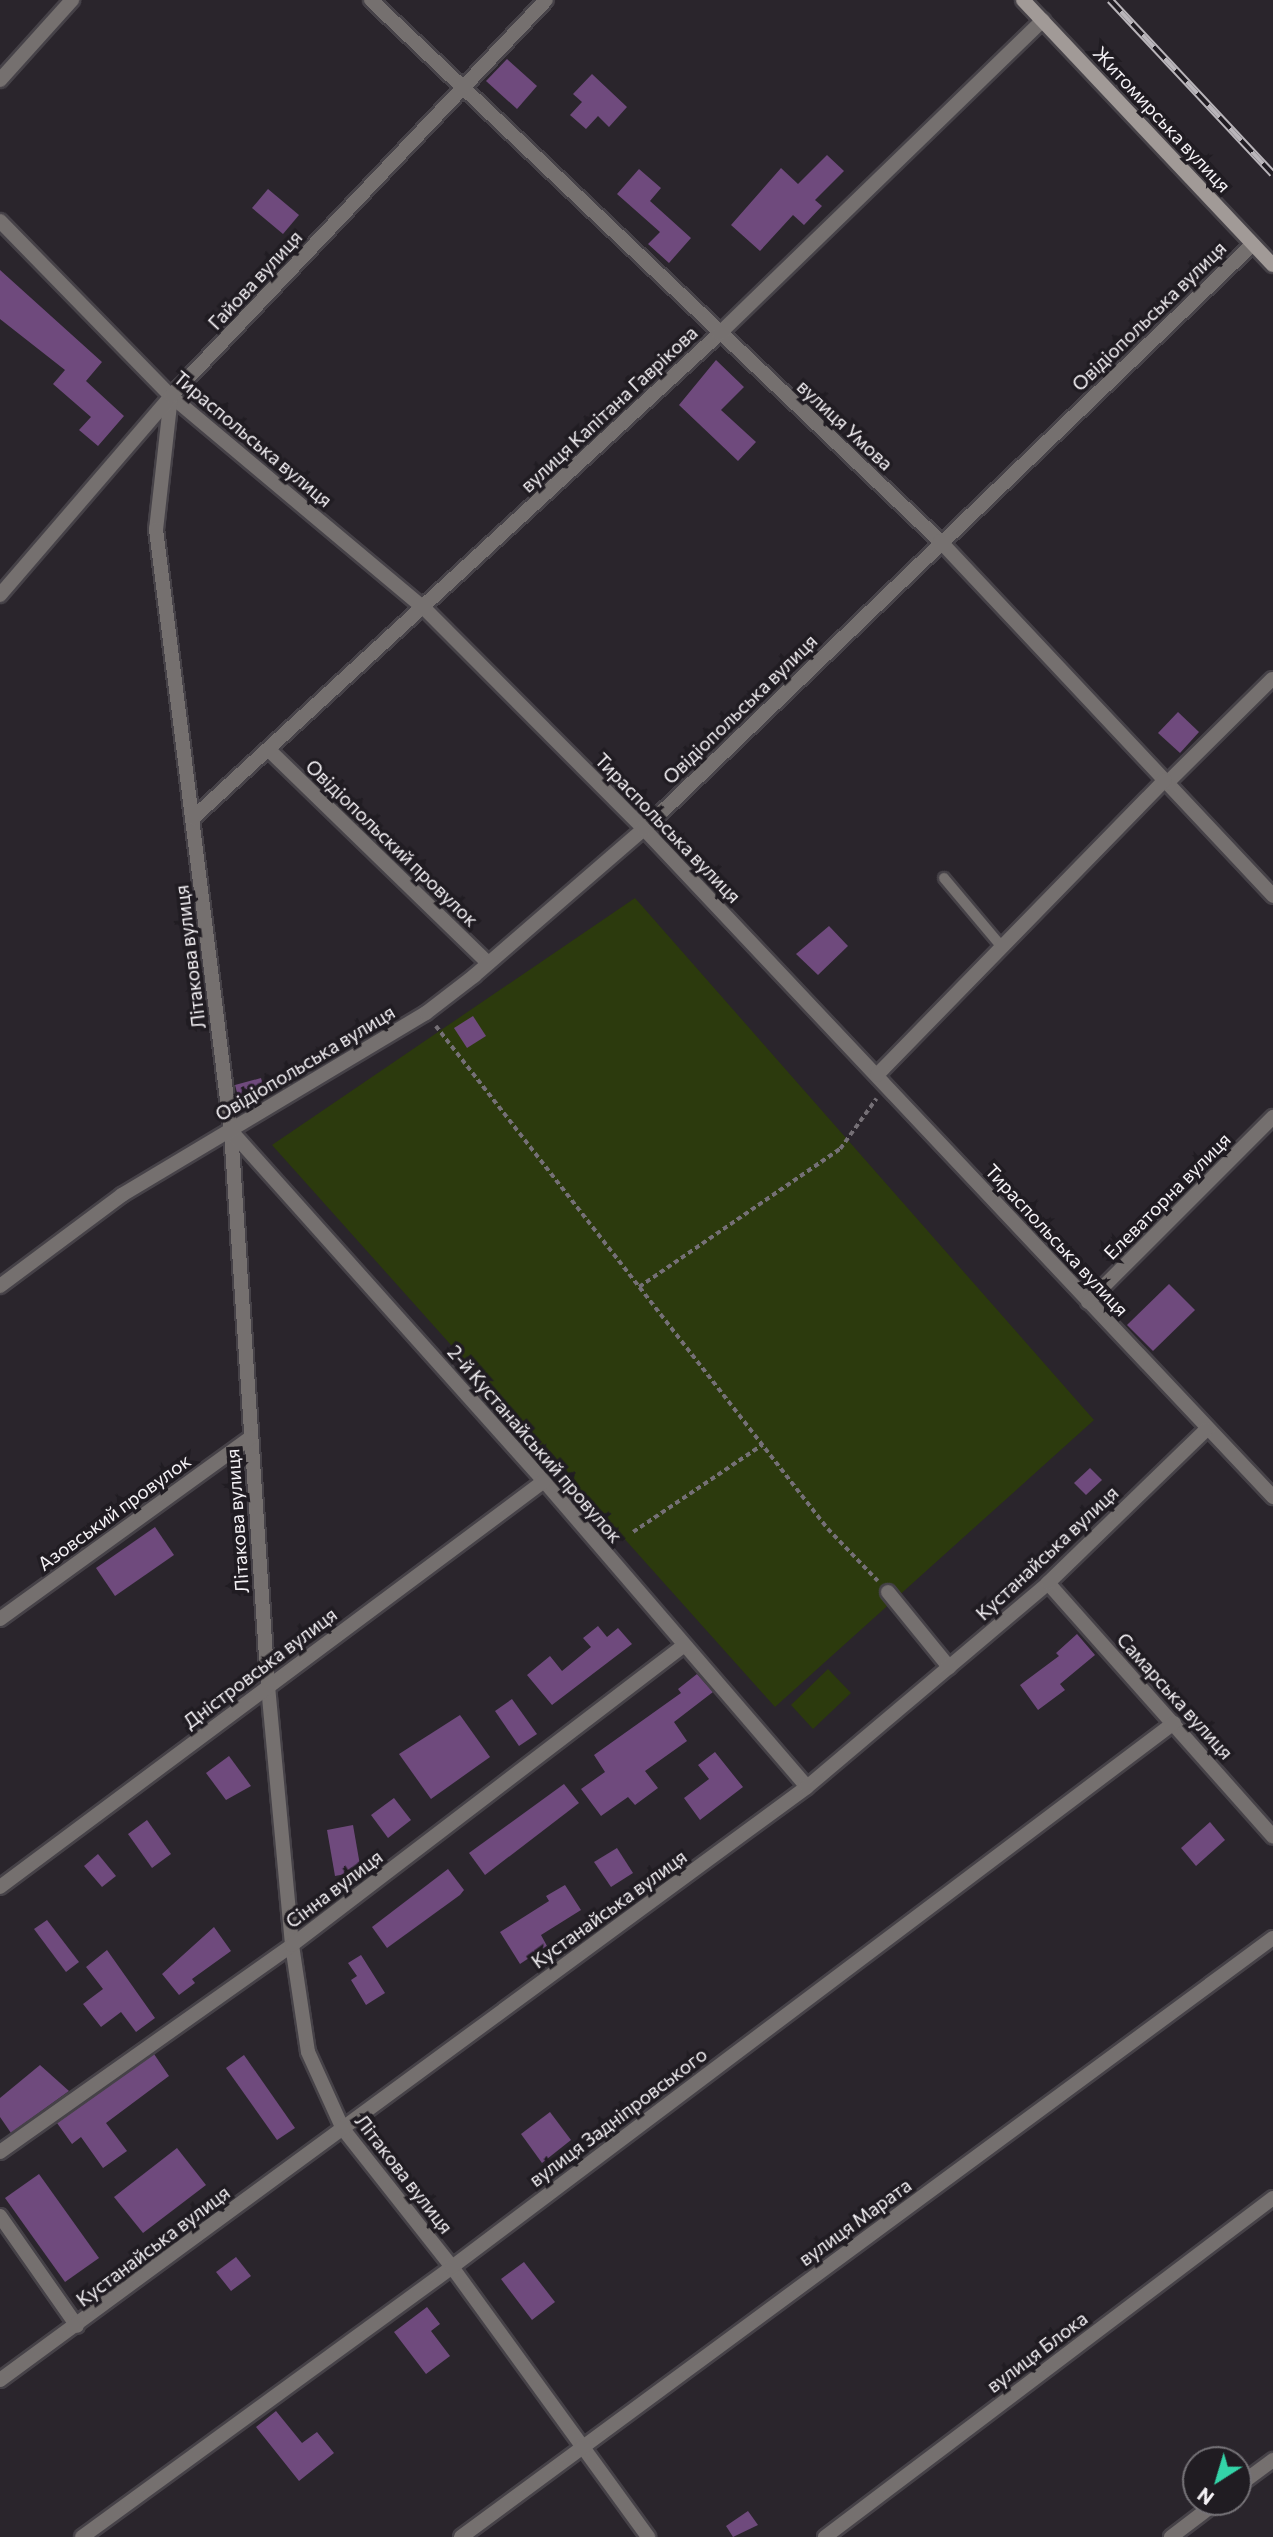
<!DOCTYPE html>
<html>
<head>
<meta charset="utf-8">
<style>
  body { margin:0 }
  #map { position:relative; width:1273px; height:2537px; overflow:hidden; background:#2a252c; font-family:Commissioner,sans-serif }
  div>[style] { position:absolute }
  .green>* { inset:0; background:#2c3a0d }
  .building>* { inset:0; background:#6f4a7d }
  .path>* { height:3.5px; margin-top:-1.75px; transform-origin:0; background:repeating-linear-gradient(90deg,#757076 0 5px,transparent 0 8.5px) }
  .roads { filter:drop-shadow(2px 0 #464248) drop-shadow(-2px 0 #464248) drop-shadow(0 2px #464248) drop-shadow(0 -2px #464248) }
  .lane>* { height:10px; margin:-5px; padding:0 5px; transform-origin:5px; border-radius:5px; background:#75706f }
  .street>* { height:14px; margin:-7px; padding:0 7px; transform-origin:7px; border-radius:7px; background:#75706f }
  .secondary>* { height:14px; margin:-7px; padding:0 7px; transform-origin:7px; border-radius:7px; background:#a19a97 }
  .rail>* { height:8px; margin-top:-4px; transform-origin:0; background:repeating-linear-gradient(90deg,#201c22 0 16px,#b9b5ba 0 32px); box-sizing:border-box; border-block:2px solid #b9b5ba }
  span { translate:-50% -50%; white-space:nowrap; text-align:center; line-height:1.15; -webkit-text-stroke:7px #201c22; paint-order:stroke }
  .street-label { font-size:19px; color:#f5f2f6 }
  .north { position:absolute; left:1182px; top:2446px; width:70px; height:70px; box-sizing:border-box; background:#201c22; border:2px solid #757277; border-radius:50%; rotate:217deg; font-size:19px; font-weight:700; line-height:28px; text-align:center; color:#f5f2f6 }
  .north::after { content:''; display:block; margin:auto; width:24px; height:32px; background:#33d4a8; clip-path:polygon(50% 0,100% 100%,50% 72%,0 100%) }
</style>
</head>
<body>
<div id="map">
  <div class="green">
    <i style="clip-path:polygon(635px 898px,1094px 1420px,775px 1707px,272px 1145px)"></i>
    <i style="clip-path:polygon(828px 1669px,851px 1693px,813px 1729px,791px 1705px)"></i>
  </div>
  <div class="building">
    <i style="clip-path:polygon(507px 59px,537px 86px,517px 109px,486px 81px)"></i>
    <i style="clip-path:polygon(592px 74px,627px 107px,609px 127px,598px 116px,586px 129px,570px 115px,582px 102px,573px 94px)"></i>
    <i style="clip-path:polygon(827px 155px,844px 171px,815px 200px,822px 206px,804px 225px,793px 215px,760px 251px,731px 225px,781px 168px,798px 184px)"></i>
    <i style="clip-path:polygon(639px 169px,661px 188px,650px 201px,691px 238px,669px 263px,648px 244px,660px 232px,617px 194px)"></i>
    <i style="clip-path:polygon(268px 189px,299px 215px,283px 234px,252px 208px)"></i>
    <i style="clip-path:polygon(0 270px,102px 362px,86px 381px,124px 416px,98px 446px,79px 430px,91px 417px,53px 384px,65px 370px,0 319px)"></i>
    <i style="clip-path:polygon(716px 360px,744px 387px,721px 410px,756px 442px,738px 461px,679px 405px)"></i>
    <i style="clip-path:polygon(1178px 712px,1199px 732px,1180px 753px,1158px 733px)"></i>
    <i style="clip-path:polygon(829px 926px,848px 946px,818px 975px,796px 954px)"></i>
    <i style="clip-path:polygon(473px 1016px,486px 1036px,467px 1048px,454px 1028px)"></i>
    <i style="clip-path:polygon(261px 1078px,265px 1093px,239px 1100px,235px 1085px)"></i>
    <i style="clip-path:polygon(1169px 1284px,1195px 1310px,1153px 1351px,1127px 1325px)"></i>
    <i style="clip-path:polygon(1090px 1468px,1102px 1480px,1086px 1495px,1074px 1483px)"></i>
    <i style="clip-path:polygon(155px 1527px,174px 1555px,115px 1596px,96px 1568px)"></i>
    <i style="clip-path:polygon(598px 1626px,607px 1637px,618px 1628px,632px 1644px,552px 1705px,527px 1675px,550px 1656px,562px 1671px,591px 1647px,583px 1638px)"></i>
    <i style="clip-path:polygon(1077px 1634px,1095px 1655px,1060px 1684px,1065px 1690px,1038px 1710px,1020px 1685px,1059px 1656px,1056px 1653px)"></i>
    <i style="clip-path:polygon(697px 1674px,713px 1692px,674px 1722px,687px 1741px,645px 1771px,658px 1788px,635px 1805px,628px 1797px,601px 1816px,581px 1789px,605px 1772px,594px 1755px,681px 1693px,678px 1689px)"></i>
    <i style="clip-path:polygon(512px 1699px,537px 1734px,519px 1746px,495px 1711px)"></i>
    <i style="clip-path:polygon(460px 1715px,490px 1757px,431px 1799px,399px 1754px)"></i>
    <i style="clip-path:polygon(715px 1752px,743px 1787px,700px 1820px,684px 1798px,709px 1779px,698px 1765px)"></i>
    <i style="clip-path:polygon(229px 1756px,251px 1786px,226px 1800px,206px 1773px)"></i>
    <i style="clip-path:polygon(564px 1784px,579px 1803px,485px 1875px,469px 1853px)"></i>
    <i style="clip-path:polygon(394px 1798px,411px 1820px,388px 1838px,371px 1815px)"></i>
    <i style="clip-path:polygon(147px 1820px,171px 1854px,152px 1868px,128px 1834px)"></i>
    <i style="clip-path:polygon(1210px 1822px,1225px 1840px,1196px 1866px,1181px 1848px)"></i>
    <i style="clip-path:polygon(353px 1825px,361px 1871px,335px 1876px,327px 1830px)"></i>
    <i style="clip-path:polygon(617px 1848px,633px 1873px,611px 1887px,594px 1862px)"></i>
    <i style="clip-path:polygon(98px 1854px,116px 1876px,102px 1887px,84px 1866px)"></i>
    <i style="clip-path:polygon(448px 1869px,464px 1890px,460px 1895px,387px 1948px,372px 1927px)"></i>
    <i style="clip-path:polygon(565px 1885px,581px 1910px,541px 1935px,547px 1946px,520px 1964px,500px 1932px,549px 1901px,546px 1896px)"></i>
    <i style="clip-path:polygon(47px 1920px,79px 1962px,66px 1972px,34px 1929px)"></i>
    <i style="clip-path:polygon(214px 1927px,231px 1951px,192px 1979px,195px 1983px,179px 1995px,162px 1974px)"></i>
    <i style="clip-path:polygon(107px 1950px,155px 2018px,136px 2032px,121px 2012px,101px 2027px,83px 2004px,103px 1989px,86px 1967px)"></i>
    <i style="clip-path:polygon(361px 1955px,385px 1993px,366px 2005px,351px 1980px,357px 1976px,348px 1963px)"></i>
    <i style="clip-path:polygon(154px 2054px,169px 2076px,106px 2123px,127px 2151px,103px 2168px,81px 2137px,72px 2144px,57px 2123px)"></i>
    <i style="clip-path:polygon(244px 2055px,295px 2128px,277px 2140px,226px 2068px)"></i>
    <i style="clip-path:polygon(40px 2065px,69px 2091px,11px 2133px,0 2117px,0 2098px)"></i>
    <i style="clip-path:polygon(550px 2112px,571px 2140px,542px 2163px,521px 2134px)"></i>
    <i style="clip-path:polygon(177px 2148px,206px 2185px,143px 2233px,114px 2197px)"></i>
    <i style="clip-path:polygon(39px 2174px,99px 2258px,65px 2282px,5px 2198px)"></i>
    <i style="clip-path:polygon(236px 2257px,251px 2276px,231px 2291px,216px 2272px)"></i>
    <i style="clip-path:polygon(524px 2262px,555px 2302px,532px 2320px,501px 2279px)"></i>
    <i style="clip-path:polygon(427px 2307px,440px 2324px,431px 2331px,450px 2356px,426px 2374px,394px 2332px)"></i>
    <i style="clip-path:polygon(276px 2411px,302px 2443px,317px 2432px,334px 2453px,299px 2481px,256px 2427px)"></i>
    <i style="clip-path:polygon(748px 2511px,758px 2525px,733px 2537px,726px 2526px)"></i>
  </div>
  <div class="path">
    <i style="left:436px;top:1026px;width:638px;rotate:52.07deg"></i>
    <i style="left:828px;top:1529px;width:72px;rotate:46.1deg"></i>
    <i style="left:639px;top:1287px;width:244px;rotate:-34.5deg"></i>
    <i style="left:840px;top:1149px;width:62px;rotate:-54.2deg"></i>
    <i style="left:633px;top:1532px;width:156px;rotate:-34deg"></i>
  </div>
  <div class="roads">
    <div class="lane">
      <i style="left:944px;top:878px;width:90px;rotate:50deg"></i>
    </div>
    <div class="street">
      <i style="left:371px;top:0;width:785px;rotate:43.56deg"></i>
      <i style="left:940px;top:541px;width:487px;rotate:46.8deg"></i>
      <i style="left:0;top:80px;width:108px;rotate:-48deg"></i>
      <i style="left:0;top:221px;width:245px;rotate:45.7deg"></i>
      <i style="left:171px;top:396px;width:330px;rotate:40deg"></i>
      <i style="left:424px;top:608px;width:312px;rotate:45.1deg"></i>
      <i style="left:644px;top:829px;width:918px;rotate:46.72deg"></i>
      <i style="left:171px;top:396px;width:134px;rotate:96.4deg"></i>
      <i style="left:156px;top:529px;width:607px;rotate:82.9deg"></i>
      <i style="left:231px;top:1131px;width:556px;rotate:86.19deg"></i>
      <i style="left:268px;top:1686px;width:260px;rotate:84.7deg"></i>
      <i style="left:292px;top:1945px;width:108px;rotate:81.5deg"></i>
      <i style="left:308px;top:2052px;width:85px;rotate:65.6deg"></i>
      <i style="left:343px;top:2129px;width:176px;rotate:51.7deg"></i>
      <i style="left:452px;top:2267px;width:334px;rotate:54deg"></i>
      <i style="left:0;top:595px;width:262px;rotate:-49.3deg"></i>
      <i style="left:171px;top:396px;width:545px;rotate:-46.56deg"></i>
      <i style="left:269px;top:750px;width:305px;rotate:44.2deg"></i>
      <i style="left:1167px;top:783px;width:148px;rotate:-44.7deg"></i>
      <i style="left:193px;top:818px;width:715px;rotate:-42.62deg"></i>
      <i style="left:719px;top:334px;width:451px;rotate:-44.1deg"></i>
      <i style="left:877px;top:1075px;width:412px;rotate:-45.7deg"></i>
      <i style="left:231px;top:1131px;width:470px;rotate:48.2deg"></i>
      <i style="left:544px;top:1481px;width:403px;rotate:49.3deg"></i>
      <i style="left:0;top:1286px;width:152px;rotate:-36.7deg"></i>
      <i style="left:122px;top:1195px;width:354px;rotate:-30.9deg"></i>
      <i style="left:426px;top:1013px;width:61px;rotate:-37.6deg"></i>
      <i style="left:474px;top:976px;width:225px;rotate:-40.9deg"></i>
      <i style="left:644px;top:829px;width:844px;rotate:-43.85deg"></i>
      <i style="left:1088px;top:1302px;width:262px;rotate:-45deg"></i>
      <i style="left:1048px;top:1583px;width:339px;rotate:48.4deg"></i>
      <i style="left:888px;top:1592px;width:97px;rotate:50.9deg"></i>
      <i style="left:0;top:1619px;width:310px;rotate:-35.9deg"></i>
      <i style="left:0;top:1887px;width:679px;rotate:-36.73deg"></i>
      <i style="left:0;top:2152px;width:358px;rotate:-35.3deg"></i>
      <i style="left:292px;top:1945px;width:494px;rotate:-37.4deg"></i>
      <i style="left:0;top:2216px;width:134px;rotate:55deg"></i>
      <i style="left:0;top:2380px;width:1001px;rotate:-36.31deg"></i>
      <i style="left:807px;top:1787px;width:316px;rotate:-40.2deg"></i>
      <i style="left:1048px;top:1583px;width:221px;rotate:-44.1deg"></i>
      <i style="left:1238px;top:2486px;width:44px;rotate:-36.6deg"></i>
      <i style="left:82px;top:2537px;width:458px;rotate:-36.1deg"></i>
      <i style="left:452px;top:2267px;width:904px;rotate:-37deg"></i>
      <i style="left:461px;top:2537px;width:1009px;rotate:-36.42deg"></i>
      <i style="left:825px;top:2537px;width:562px;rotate:-37.11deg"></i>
      <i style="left:1171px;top:2537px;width:58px;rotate:-37.3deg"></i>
    </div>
    <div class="secondary">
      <i style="left:1023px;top:0;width:364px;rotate:46.7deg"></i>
    </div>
  </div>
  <div class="rail">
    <i style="left:1110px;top:0;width:238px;rotate:46.9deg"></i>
  </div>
  <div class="street-label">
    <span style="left:1162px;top:119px;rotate:47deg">Житомирська вулиця</span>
    <span style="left:255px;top:280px;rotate:-47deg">Гайова вулиця</span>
    <span style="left:1149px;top:316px;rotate:-44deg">Овідіопольська вулиця</span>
    <span style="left:609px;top:409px;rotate:-43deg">вулиця Капітана Гаврікова</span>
    <span style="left:845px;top:425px;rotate:43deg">вулиця Умова</span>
    <span style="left:253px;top:439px;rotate:40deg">Тираспольська вулиця</span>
    <span style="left:740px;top:709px;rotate:-44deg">Овідіопольська вулиця</span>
    <span style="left:668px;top:828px;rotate:46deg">Тираспольська вулиця</span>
    <span style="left:392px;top:843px;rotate:44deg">Овідіопольский провулок</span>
    <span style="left:190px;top:957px;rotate:-97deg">Літакова вулиця</span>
    <span style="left:305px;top:1063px;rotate:-31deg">Овідіопольська вулиця</span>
    <span style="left:1167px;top:1196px;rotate:-45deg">Елеваторна вулиця</span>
    <span style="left:1057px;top:1240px;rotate:47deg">Тираспольська вулиця</span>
    <span style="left:535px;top:1444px;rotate:49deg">2-й Кустанайський провулок</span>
    <span style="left:114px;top:1512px;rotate:-36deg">Азовський провулок</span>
    <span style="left:237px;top:1521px;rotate:-94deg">Літакова вулиця</span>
    <span style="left:1047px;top:1553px;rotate:-43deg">Кустанайська вулиця</span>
    <span style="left:260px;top:1668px;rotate:-37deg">Дністровська вулиця</span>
    <span style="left:1175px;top:1696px;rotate:48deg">Самарська вулиця</span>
    <span style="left:334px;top:1889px;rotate:-37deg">Сінна вулиця</span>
    <span style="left:609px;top:1909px;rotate:-36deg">Кустанайська вулиця</span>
    <span style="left:618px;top:2117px;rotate:-37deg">вулиця Задніпровського</span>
    <span style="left:404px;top:2174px;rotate:52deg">Літакова вулиця</span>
    <span style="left:855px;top:2222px;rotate:-36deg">вулиця Марата</span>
    <span style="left:153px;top:2246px;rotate:-37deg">Кустанайська вулиця</span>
    <span style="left:1037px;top:2352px;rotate:-37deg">вулиця Блока</span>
  </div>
  <div class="north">N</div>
</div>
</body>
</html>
